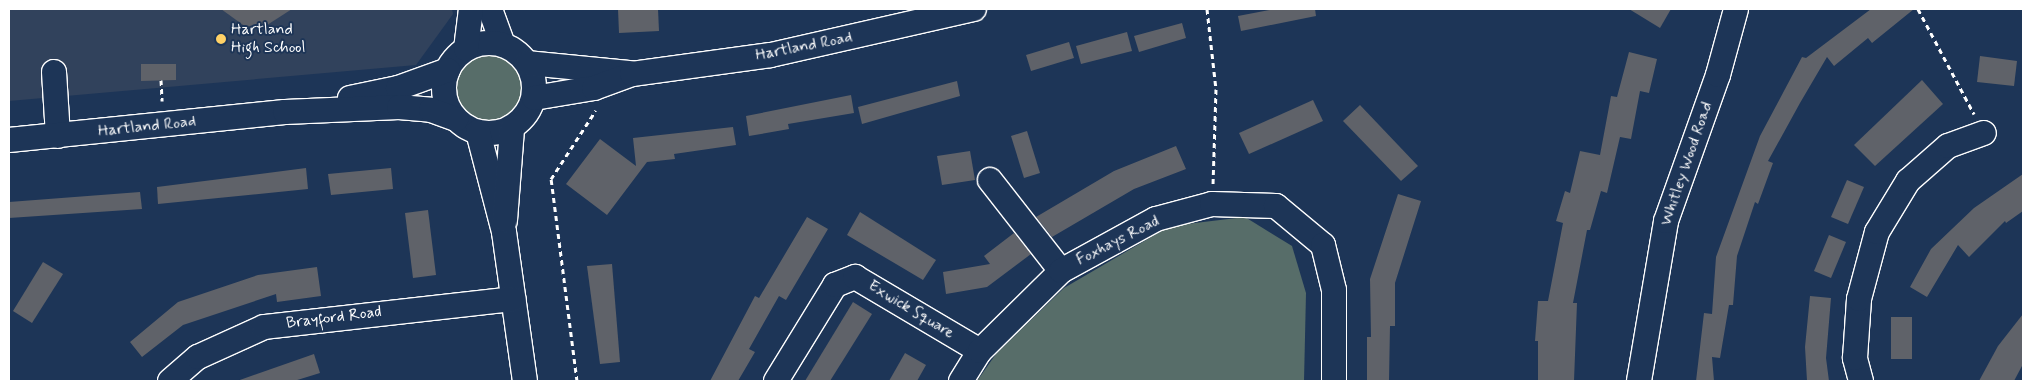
<!DOCTYPE html>
<html>
<head>
<meta charset="utf-8">
<style>
  body { margin:0 }
  #map { position:relative; width:2032px; height:390px; overflow:hidden; background:#1d3557; font-family:Mynerve,sans-serif }
  div>[style] { position:absolute }
  .built>* { inset:0; background:#31425c }
  .green>* { inset:0; background:#576d69 }
  .round { border-radius:50% }
  .building>* { inset:0; background:#5f6269 }
  .path>* { height:3px; margin-top:-1.5px; transform-origin:0; background:repeating-linear-gradient(90deg,#fff 0 5px,transparent 0 9px) }
  .roads { filter:drop-shadow(1px 0 #fff) drop-shadow(-1px 0 #fff) drop-shadow(0 1px #fff) drop-shadow(0 -1px #fff) }
  .minor>* { height:24px; margin:-12px; padding:0 12px; transform-origin:12px; border-radius:12px; background:#1d3557 }
  .minor>.ring { margin:-12px; padding:0; box-sizing:content-box; background:none; border:24px solid #1d3557; border-radius:50% }
  .dots>* { width:14px; height:14px; translate:-50% -50%; box-sizing:border-box; border:2px solid #1d3557; border-radius:50% }
  span { translate:-50% -50%; white-space:nowrap; text-align:center; line-height:1.15; -webkit-text-stroke:4px #1d3557; paint-order:stroke }
  .poi-label { font-size:16px; color:#fff }
  .left { translate:0 -50%; text-align:left }
  .street-label { font-size:16px; color:#fff }
  .frame { position:absolute; inset:0; border:10px solid #fff; pointer-events:none }
</style>
</head>
<body>
<div id="map">
  <div class="built">
    <i style="clip-path:polygon(9px 9px,452px 9px,453px 14px,416px 65px,9px 101px)"></i>
  </div>
  <div class="green">
    <i class="round" style="left:453px;top:52px;width:70px;height:70px"></i>
    <i style="clip-path:polygon(1245px 217px,1292px 246px,1306px 293px,1304px 381px,977px 381px,996px 354px,1064px 288px,1170px 226px)"></i>
  </div>
  <div class="building">
    <i style="clip-path:polygon(221px 9px,292px 9px,264px 27px,250px 30px)"></i>
    <i style="clip-path:polygon(618px 9px,658px 9px,659px 31px,619px 33px)"></i>
    <i style="clip-path:polygon(1274px 9px,1315px 9px,1316px 16px,1241px 31px,1238px 16px)"></i>
    <i style="clip-path:polygon(1629px 9px,1671px 9px,1660px 28px)"></i>
    <i style="clip-path:polygon(1871px 9px,1914px 9px,1872px 43px,1868px 38px,1834px 66px,1827px 57px,1800px 103px,1768px 161px,1773px 163px,1758px 204px,1755px 202px,1737px 256px,1733px 305px,1729px 305px,1720px 358px,1712px 357px,1714px 381px,1696px 381px,1704px 313px,1712px 314px,1716px 257px,1760px 136px,1802px 57px,1806px 58px)"></i>
    <i style="clip-path:polygon(1182px 23px,1186px 38px,1139px 52px,1134px 36px)"></i>
    <i style="clip-path:polygon(1127px 32px,1132px 51px,1081px 64px,1076px 46px)"></i>
    <i style="clip-path:polygon(1069px 42px,1074px 58px,1031px 71px,1026px 55px)"></i>
    <i style="clip-path:polygon(1629px 52px,1657px 59px,1649px 93px,1640px 91px,1631px 139px,1620px 137px,1607px 193px,1601px 191px,1590px 230px,1587px 230px,1573px 303px,1577px 303px,1574px 381px,1538px 381px,1538px 341px,1535px 341px,1538px 301px,1548px 301px,1563px 223px,1556px 221px,1565px 191px,1570px 193px,1580px 151px,1600px 155px,1611px 96px,1617px 97px)"></i>
    <i style="clip-path:polygon(1980px 56px,2017px 61px,2014px 86px,1977px 82px)"></i>
    <i style="clip-path:polygon(141px 64px,176px 64px,176px 80px,141px 81px)"></i>
    <i style="clip-path:polygon(1922px 80px,1943px 104px,1875px 166px,1854px 145px)"></i>
    <i style="clip-path:polygon(957px 81px,960px 96px,862px 124px,858px 107px)"></i>
    <i style="clip-path:polygon(851px 95px,854px 113px,788px 124px,789px 129px,749px 136px,746px 116px)"></i>
    <i style="clip-path:polygon(1313px 100px,1323px 121px,1249px 154px,1239px 133px)"></i>
    <i style="clip-path:polygon(1360px 105px,1418px 166px,1401px 181px,1343px 121px)"></i>
    <i style="clip-path:polygon(733px 127px,736px 145px,674px 154px,675px 159px,647px 162px,607px 215px,566px 184px,600px 139px,636px 166px,633px 138px)"></i>
    <i style="clip-path:polygon(1027px 131px,1040px 173px,1024px 178px,1011px 136px)"></i>
    <i style="clip-path:polygon(1176px 146px,1186px 169px,1134px 189px,1052px 237px,1036px 217px,1114px 171px)"></i>
    <i style="clip-path:polygon(970px 151px,975px 180px,942px 185px,937px 156px)"></i>
    <i style="clip-path:polygon(306px 168px,308px 189px,158px 204px,157px 187px)"></i>
    <i style="clip-path:polygon(391px 168px,393px 189px,331px 195px,328px 174px)"></i>
    <i style="clip-path:polygon(2023px 174px,2023px 211px,2006px 223px,2005px 221px,1969px 257px,1958px 245px,1927px 297px,1910px 287px,1931px 249px,1974px 208px)"></i>
    <i style="clip-path:polygon(1847px 180px,1864px 187px,1848px 224px,1831px 217px)"></i>
    <i style="clip-path:polygon(140px 192px,142px 209px,9px 218px,9px 202px)"></i>
    <i style="clip-path:polygon(1398px 194px,1421px 201px,1395px 283px,1395px 326px,1390px 326px,1389px 381px,1367px 381px,1367px 337px,1371px 337px,1370px 279px)"></i>
    <i style="clip-path:polygon(428px 210px,436px 275px,413px 278px,405px 213px)"></i>
    <i style="clip-path:polygon(860px 212px,936px 260px,923px 280px,847px 235px)"></i>
    <i style="clip-path:polygon(807px 217px,828px 229px,786px 300px,779px 296px,749px 349px,755px 352px,738px 381px,710px 381px,755px 296px,759px 298px)"></i>
    <i style="clip-path:polygon(1014px 233px,1031px 254px,987px 287px,946px 294px,943px 272px,990px 264px,984px 256px)"></i>
    <i style="clip-path:polygon(1829px 235px,1846px 242px,1831px 278px,1814px 271px)"></i>
    <i style="clip-path:polygon(43px 262px,63px 274px,32px 323px,13px 311px)"></i>
    <i style="clip-path:polygon(612px 264px,620px 362px,600px 364px,587px 266px)"></i>
    <i style="clip-path:polygon(317px 267px,321px 296px,277px 302px,276px 294px,183px 325px,142px 357px,130px 342px,178px 302px,258px 275px)"></i>
    <i style="clip-path:polygon(1810px 296px,1831px 298px,1826px 358px,1829px 381px,1807px 381px,1805px 347px)"></i>
    <i style="clip-path:polygon(853px 302px,872px 314px,830px 381px,805px 381px)"></i>
    <i style="clip-path:polygon(2023px 314px,2023px 364px,2014px 381px,1979px 381px,1998px 346px)"></i>
    <i style="clip-path:polygon(1891px 317px,1912px 317px,1912px 359px,1891px 359px)"></i>
    <i style="clip-path:polygon(905px 353px,926px 365px,917px 381px,889px 381px)"></i>
    <i style="clip-path:polygon(314px 354px,320px 373px,294px 381px,237px 381px)"></i>
  </div>
  <div class="path">
    <i style="left:1207px;top:9px;width:81px;rotate:83.6deg"></i>
    <i style="left:1216px;top:89px;width:95px;rotate:91.8deg"></i>
    <i style="left:1918px;top:9px;width:119px;rotate:61.9deg"></i>
    <i style="left:161px;top:80px;width:21px;rotate:87deg"></i>
    <i style="left:577px;top:381px;width:204px;rotate:-97.3deg"></i>
    <i style="left:551px;top:179px;width:82px;rotate:-56.9deg"></i>
  </div>
  <div class="roads">
    <div class="minor">
      <i style="left:490px;top:9px;width:37px;rotate:70deg"></i>
      <i class="ring" style="left:444px;top:43px;width:66px;height:66px"></i>
      <i style="left:466px;top:49px;width:40px;rotate:-82.9deg"></i>
      <i style="left:528px;top:63px;width:102px;rotate:5.6deg"></i>
      <i style="left:54px;top:72px;width:64px;rotate:86.4deg"></i>
      <i style="left:350px;top:98px;width:49px;rotate:-11.8deg"></i>
      <i style="left:398px;top:88px;width:53px;rotate:-19.8deg"></i>
      <i style="left:534px;top:98px;width:61px;rotate:-9.5deg"></i>
      <i style="left:594px;top:88px;width:40px;rotate:-20.2deg"></i>
      <i style="left:632px;top:74px;width:140px;rotate:-7.8deg"></i>
      <i style="left:771px;top:55px;width:208px;rotate:-12.8deg"></i>
      <i style="left:478px;top:132px;width:103px;rotate:75.4deg"></i>
      <i style="left:504px;top:232px;width:150px;rotate:82deg"></i>
      <i style="left:9px;top:140px;width:277px;rotate:-5.8deg"></i>
      <i style="left:285px;top:112px;width:114px;rotate:-2.5deg"></i>
      <i style="left:399px;top:107px;width:32px;rotate:5deg"></i>
      <i style="left:431px;top:110px;width:27px;rotate:20deg"></i>
      <i style="left:990px;top:180px;width:115px;rotate:52deg"></i>
      <i style="left:505px;top:220px;width:92px;rotate:-85.6deg"></i>
      <i style="left:170px;top:381px;width:37px;rotate:-41deg"></i>
      <i style="left:198px;top:357px;width:72px;rotate:-24.4deg"></i>
      <i style="left:264px;top:327px;width:251px;rotate:-6.4deg"></i>
      <i style="left:776px;top:381px;width:113px;rotate:-58.4deg"></i>
      <i style="left:835px;top:285px;width:22px;rotate:-22deg"></i>
      <i style="left:855px;top:277px;width:145px;rotate:30.6deg"></i>
      <i style="left:961px;top:381px;width:36px;rotate:-58deg"></i>
      <i style="left:980px;top:351px;width:114px;rotate:-44.6deg"></i>
      <i style="left:1061px;top:271px;width:108px;rotate:-28.7deg"></i>
      <i style="left:1156px;top:219px;width:58px;rotate:-15deg"></i>
      <i style="left:1212px;top:204px;width:64px;rotate:1.8deg"></i>
      <i style="left:1276px;top:206px;width:61px;rotate:39.7deg"></i>
      <i style="left:1323px;top:245px;width:46px;rotate:76.3deg"></i>
      <i style="left:1334px;top:290px;width:91px;rotate:90deg"></i>
      <i style="left:1639px;top:381px;width:162px;rotate:-80.4deg"></i>
      <i style="left:1666px;top:221px;width:155px;rotate:-70.4deg"></i>
      <i style="left:1718px;top:75px;width:68px;rotate:-74.7deg"></i>
      <i style="left:1861px;top:381px;width:24px;rotate:-105deg"></i>
      <i style="left:1855px;top:358px;width:59px;rotate:-86.1deg"></i>
      <i style="left:1859px;top:299px;width:69px;rotate:-75deg"></i>
      <i style="left:1877px;top:232px;width:60px;rotate:-58.7deg"></i>
      <i style="left:1908px;top:181px;width:53px;rotate:-41.2deg"></i>
      <i style="left:1948px;top:146px;width:38px;rotate:-20deg"></i>
    </div>
  </div>
  <div class="dots">
    <i style="left:221px;top:39px;background:#ffd166"></i>
  </div>
  <div class="poi-label">
    <span class="left" style="left:231px;top:39px">Hartland<br>High School</span>
  </div>
  <div class="street-label">
    <span style="left:804px;top:47px;rotate:-11deg">Hartland Road</span>
    <span style="left:147px;top:127px;rotate:-6deg">Hartland Road</span>
    <span style="left:1687px;top:164px;rotate:-71deg">Whitley Wood Road</span>
    <span style="left:1118px;top:241px;rotate:-27deg">Foxhays Road</span>
    <span style="left:911px;top:310px;rotate:31deg">Exwick Square</span>
    <span style="left:334px;top:318px;rotate:-7deg">Brayford Road</span>
  </div>
  <div class="frame"></div>
</div>
</body>
</html>
